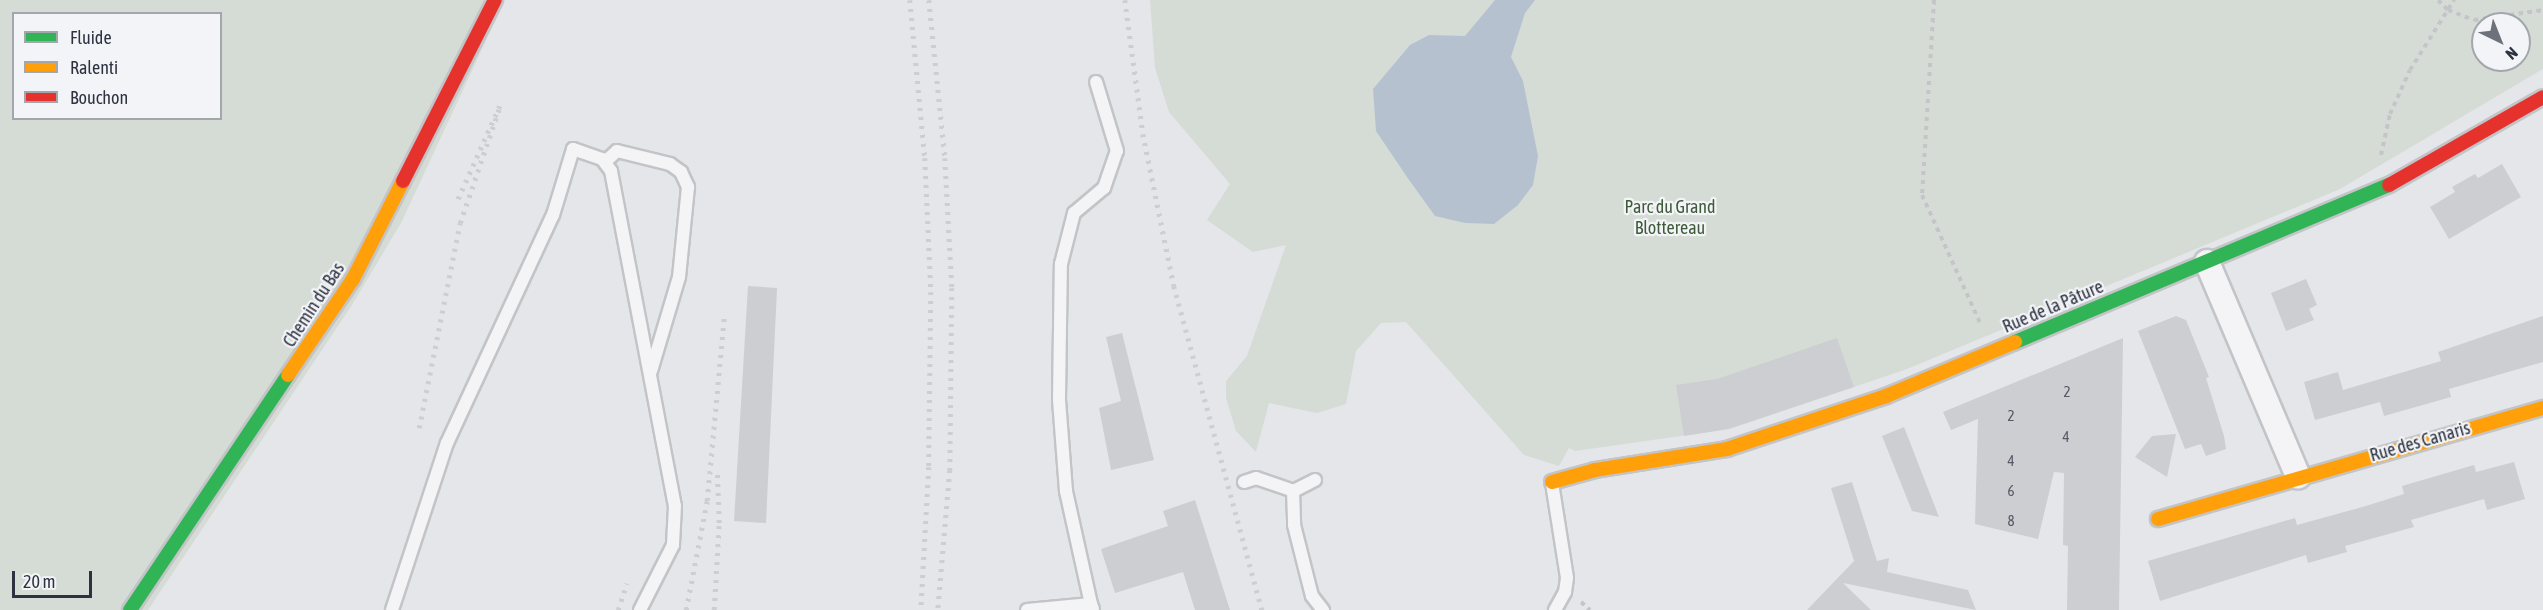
<!DOCTYPE html>
<html>
<head>
<meta charset="utf-8">
<style>
  body { margin:0 }
  #map { position:relative; width:2543px; height:610px; overflow:hidden; background:#e4e6e9; font-family:"Asap Condensed",sans-serif }
  div>[style] { position:absolute }
  .green>* { inset:0; background:#d5dcd5 }
  .water>* { inset:0; background:#b6c1d0 }
  .building>* { inset:0; background:#cdced1 }
  .path>* { height:4px; margin-top:-2px; transform-origin:0; background:repeating-linear-gradient(90deg,#c4c4c9 0 4.5px,transparent 0 9px) }
  .roads { filter:drop-shadow(2px 0 #c3c4c7) drop-shadow(-2px 0 #c3c4c7) drop-shadow(0 2px #c3c4c7) drop-shadow(0 -2px #c3c4c7) }
  .lane>* { height:12px; margin:-6px; padding:0 6px; transform-origin:6px; border-radius:6px; background:#f4f4f6 }
  .street>* { height:24px; margin:-12px; padding:0 12px; transform-origin:12px; border-radius:12px; background:#f4f4f6 }
  .fast>* { height:14px; margin:-7px; padding:0 7px; transform-origin:7px; border-radius:7px; background:#30b455 }
  .slow>* { height:14px; margin:-7px; padding:0 7px; transform-origin:7px; border-radius:7px; background:#ff9f0a }
  .jam>* { height:14px; margin:-7px; padding:0 7px; transform-origin:7px; border-radius:7px; background:#e5322d }
  .rail>* { height:4.5px; margin-top:-2.25px; transform-origin:0; background:repeating-linear-gradient(90deg,#cdced1 0 3px,transparent 0 9px) }
  span { translate:-50% -50%; white-space:nowrap; text-align:center; line-height:1.15; -webkit-text-stroke:4.5px #f3f4f7; paint-order:stroke }
  .number-label { font-size:15px; color:#565a66 }
  .number-label span { -webkit-text-stroke-width:0 }
  .park-label { font-size:18px; color:#3f5b3b }
  .street-label { font-size:18px; color:#2d3241 }
  .legend { position:absolute; left:12px; top:12px; width:210px; height:108px; box-sizing:border-box; background:#f3f4f7; border:2px solid #a4a6ae; margin:0; padding:8px 10px; list-style:none; font-size:18px; color:#2d3241 }
  .legend li { display:flex; align-items:center; gap:12px; height:30px }
  .legend b { width:30px; border:2px solid #a4a6ae }
  .north { position:absolute; left:2471px; top:12px; width:60px; height:60px; box-sizing:border-box; background:#f3f4f7; border:2px solid #a4a6ae; border-radius:50%; rotate:137deg; font-size:16px; font-weight:700; line-height:24px; text-align:center; color:#2d3241 }
  .north::after { content:''; display:block; margin:auto; width:21px; height:27px; background:#6d717c; clip-path:polygon(50% 0,100% 100%,50% 72%,0 100%) }
  .scale { position:absolute; left:12px; top:571px; width:80px; height:27px; box-sizing:border-box; border:3px solid #2d3241; border-top:0; padding-left:8px; font-size:18px; line-height:21px; white-space:nowrap; color:#2d3241; -webkit-text-stroke:4px #f3f4f7; paint-order:stroke }
</style>
</head>
<body>
<div id="map">
  <div class="green">
    <i style="clip-path:polygon(evenodd,0 0,505px 0,401px 223px,352px 305px,148px 610px,0 610px,0 0,14px 14px,220px 14px,220px 118px,14px 118px,14px 14px)"></i>
    <i style="clip-path:polygon(evenodd,1150px 0,2543px 0,2543px 69px,2340px 189px,1907px 369px,1730px 429px,1575px 451px,1569px 448px,1559px 466px,1524px 455px,1406px 322px,1381px 323px,1356px 351px,1346px 404px,1317px 413px,1269px 403px,1256px 452px,1236px 431px,1226px 398px,1226px 381px,1247px 356px,1286px 245px,1253px 252px,1207px 220px,1230px 184px,1169px 112px,1155px 68px,1150px 0,2483px 24px,2519px 24px,2519px 60px,2483px 60px,2483px 24px)"></i>
  </div>
  <div class="water">
    <i style="clip-path:polygon(1495px 0,1535px 0,1525px 13px,1511px 57px,1523px 81px,1538px 156px,1533px 185px,1518px 205px,1494px 224px,1465px 223px,1435px 216px,1407px 177px,1376px 131px,1373px 89px,1410px 45px,1429px 35px,1465px 36px)"></i>
  </div>
  <div class="building">
    <i style="clip-path:polygon(2502px 164px,2521px 197px,2449px 239px,2430px 207px,2455px 192px,2452px 187px,2475px 174px,2478px 178px)"></i>
    <i style="clip-path:polygon(2306px 279px,2317px 305px,2309px 309px,2314px 320px,2286px 331px,2271px 293px)"></i>
    <i style="clip-path:polygon(748px 286px,777px 288px,766px 523px,734px 521px)"></i>
    <i style="clip-path:polygon(2176px 316px,2186px 320px,2209px 377px,2206px 378px,2224px 436px,2226px 449px,2206px 456px,2201px 444px,2185px 449px,2138px 331px)"></i>
    <i style="clip-path:polygon(2543px 316px,2543px 362px,2449px 389px,2451px 397px,2384px 416px,2380px 402px,2315px 420px,2304px 382px,2338px 372px,2343px 390px,2441px 361px,2438px 352px)"></i>
    <i style="clip-path:polygon(1122px 333px,1154px 460px,1111px 470px,1099px 408px,1121px 401px,1106px 337px)"></i>
    <i style="clip-path:polygon(1837px 338px,1854px 387px,1728px 429px,1684px 436px,1676px 385px,1717px 379px)"></i>
    <i style="clip-path:polygon(2123px 338px,2119px 610px,2067px 610px,2068px 546px,2063px 545px,2064px 473px,2054px 472px,2038px 539px,1975px 524px,1978px 419px,1951px 430px,1943px 412px)"></i>
    <i style="clip-path:polygon(1904px 427px,1939px 517px,1912px 511px,1882px 436px)"></i>
    <i style="clip-path:polygon(2176px 434px,2167px 477px,2135px 457px,2152px 436px)"></i>
    <i style="clip-path:polygon(2514px 462px,2525px 499px,2487px 510px,2484px 499px,2411px 520px,2414px 527px,2345px 546px,2347px 552px,2308px 563px,2306px 555px,2160px 601px,2148px 561px,2295px 518px,2297px 525px,2366px 506px,2404px 494px,2402px 486px,2474px 465px,2476px 472px)"></i>
    <i style="clip-path:polygon(1852px 482px,1877px 561px,1889px 558px,1887px 572px,1968px 590px,1976px 610px,1843px 583px,1871px 610px,1807px 610px,1854px 561px,1831px 488px)"></i>
    <i style="clip-path:polygon(1195px 500px,1230px 610px,1195px 610px,1183px 572px,1115px 593px,1101px 549px,1168px 526px,1163px 511px)"></i>
  </div>
  <div class="path">
    <i style="left:1934px;top:0;width:195px;rotate:93.5deg"></i>
    <i style="left:1922px;top:195px;width:143px;rotate:65.6deg"></i>
    <i style="left:2438px;top:0;width:14px;rotate:45deg"></i>
    <i style="left:2448px;top:10px;width:28px;rotate:21deg"></i>
    <i style="left:2474px;top:20px;width:70px;rotate:-8.2deg"></i>
    <i style="left:2381px;top:155px;width:42px;rotate:-77.6deg"></i>
    <i style="left:2390px;top:114px;width:48px;rotate:-65.6deg"></i>
    <i style="left:2410px;top:70px;width:83px;rotate:-57.8deg"></i>
    <i style="left:1581px;top:602px;width:12px;rotate:42deg"></i>
  </div>
  <div class="roads">
    <div class="lane">
      <i style="left:605px;top:162px;width:16px;rotate:-43deg"></i>
      <i style="left:617px;top:151px;width:55px;rotate:13.8deg"></i>
      <i style="left:670px;top:164px;width:14px;rotate:36deg"></i>
      <i style="left:681px;top:172px;width:17px;rotate:65deg"></i>
      <i style="left:688px;top:187px;width:90px;rotate:95.7deg"></i>
      <i style="left:679px;top:277px;width:98px;rotate:106.6deg"></i>
      <i style="left:1315px;top:480px;width:25px;rotate:153deg"></i>
      <i style="left:1293px;top:491px;width:34px;rotate:88deg"></i>
      <i style="left:1294px;top:525px;width:73px;rotate:75.8deg"></i>
      <i style="left:1312px;top:596px;width:18px;rotate:52deg"></i>
      <i style="left:1244px;top:482px;width:13px;rotate:-18deg"></i>
      <i style="left:1256px;top:478px;width:39px;rotate:19deg"></i>
      <i style="left:1552px;top:483px;width:96px;rotate:81deg"></i>
      <i style="left:1567px;top:578px;width:14px;rotate:98deg"></i>
      <i style="left:1565px;top:592px;width:21px;rotate:119deg"></i>
      <i style="left:1091px;top:604px;width:116px;rotate:-102.5deg"></i>
      <i style="left:1066px;top:491px;width:92px;rotate:-94.4deg"></i>
      <i style="left:1059px;top:399px;width:135px;rotate:-89.2deg"></i>
      <i style="left:1061px;top:264px;width:53px;rotate:-75.7deg"></i>
      <i style="left:1074px;top:213px;width:39px;rotate:-40deg"></i>
      <i style="left:1104px;top:188px;width:39px;rotate:-71deg"></i>
      <i style="left:1117px;top:151px;width:72px;rotate:-106.9deg"></i>
      <i style="left:392px;top:610px;width:176px;rotate:-71.8deg"></i>
      <i style="left:447px;top:443px;width:251px;rotate:-65.1deg"></i>
      <i style="left:553px;top:215px;width:69px;rotate:-73.1deg"></i>
      <i style="left:573px;top:149px;width:31px;rotate:19deg"></i>
      <i style="left:602px;top:159px;width:15px;rotate:53deg"></i>
      <i style="left:611px;top:171px;width:341px;rotate:79.2deg"></i>
      <i style="left:675px;top:506px;width:39px;rotate:93deg"></i>
      <i style="left:673px;top:545px;width:73px;rotate:116.9deg"></i>
      <i style="left:1027px;top:610px;width:64px;rotate:-5.4deg"></i>
      <i style="left:1091px;top:604px;width:5px;rotate:68deg"></i>
    </div>
    <div class="street">
      <i style="left:2207px;top:262px;width:233px;rotate:67deg"></i>
    </div>
    <div class="fast">
      <i style="left:2015px;top:342px;width:406px;rotate:-22.8deg"></i>
      <i style="left:130px;top:610px;width:283px;rotate:-56.1deg"></i>
    </div>
    <div class="slow">
      <i style="left:288px;top:375px;width:116px;rotate:-55.9deg"></i>
      <i style="left:353px;top:279px;width:110px;rotate:-63deg"></i>
      <i style="left:1552px;top:482px;width:45px;rotate:-15.6deg"></i>
      <i style="left:1595px;top:470px;width:134px;rotate:-9deg"></i>
      <i style="left:1727px;top:449px;width:168px;rotate:-18.4deg"></i>
      <i style="left:1886px;top:396px;width:140px;rotate:-22.7deg"></i>
      <i style="left:2158px;top:519px;width:401px;rotate:-16.1deg"></i>
    </div>
    <div class="jam">
      <i style="left:403px;top:181px;width:203px;rotate:-63.1deg"></i>
      <i style="left:2389px;top:185px;width:177px;rotate:-29.7deg"></i>
    </div>
  </div>
  <div class="rail">
    <i style="left:910px;top:0;width:159px;rotate:84.6deg"></i>
    <i style="left:925px;top:158px;width:134px;rotate:87.4deg"></i>
    <i style="left:931px;top:292px;width:175px;rotate:90.7deg"></i>
    <i style="left:929px;top:467px;width:143px;rotate:93.2deg"></i>
    <i style="left:929px;top:0;width:159px;rotate:84.2deg"></i>
    <i style="left:945px;top:158px;width:130px;rotate:86.9deg"></i>
    <i style="left:952px;top:288px;width:182px;rotate:90.6deg"></i>
    <i style="left:950px;top:470px;width:141px;rotate:94.9deg"></i>
    <i style="left:1125px;top:0;width:135px;rotate:82.3deg"></i>
    <i style="left:1143px;top:134px;width:155px;rotate:78.5deg"></i>
    <i style="left:1174px;top:286px;width:336px;rotate:74.8deg"></i>
    <i style="left:419px;top:428px;width:209px;rotate:-78.7deg"></i>
    <i style="left:460px;top:223px;width:124px;rotate:-71.1deg"></i>
    <i style="left:500px;top:106px;width:105px;rotate:114.1deg"></i>
    <i style="left:618px;top:610px;width:28px;rotate:-72deg"></i>
    <i style="left:686px;top:610px;width:111px;rotate:-79.1deg"></i>
    <i style="left:707px;top:501px;width:184px;rotate:-84.7deg"></i>
    <i style="left:714px;top:610px;width:87px;rotate:-86.7deg"></i>
    <i style="left:719px;top:523px;width:54px;rotate:-92.1deg"></i>
  </div>
  <div class="number-label">
    <span style="left:2067px;top:392px">2</span>
    <span style="left:2011px;top:416px">2</span>
    <span style="left:2066px;top:437px">4</span>
    <span style="left:2011px;top:461px">4</span>
    <span style="left:2011px;top:491px">6</span>
    <span style="left:2011px;top:521px">8</span>
  </div>
  <div class="park-label">
    <span style="left:1670px;top:218px">Parc du Grand<br>Blottereau</span>
  </div>
  <div class="street-label">
    <span style="left:314px;top:305px;rotate:-57deg">Chemin du Bas</span>
    <span style="left:2053px;top:307px;rotate:-23deg">Rue de la Pâture</span>
    <span style="left:2420px;top:442px;rotate:-16deg">Rue des Canaris</span>
  </div>
  <ul class="legend">
  <li><b style="height:8px;background:#30b455"></b>Fluide</li>
  <li><b style="height:8px;background:#ff9f0a"></b>Ralenti</li>
  <li><b style="height:8px;background:#e5322d"></b>Bouchon</li>
  </ul>
  <div class="north">N</div>
  <div class="scale">20 m</div>
</div>
</body>
</html>
